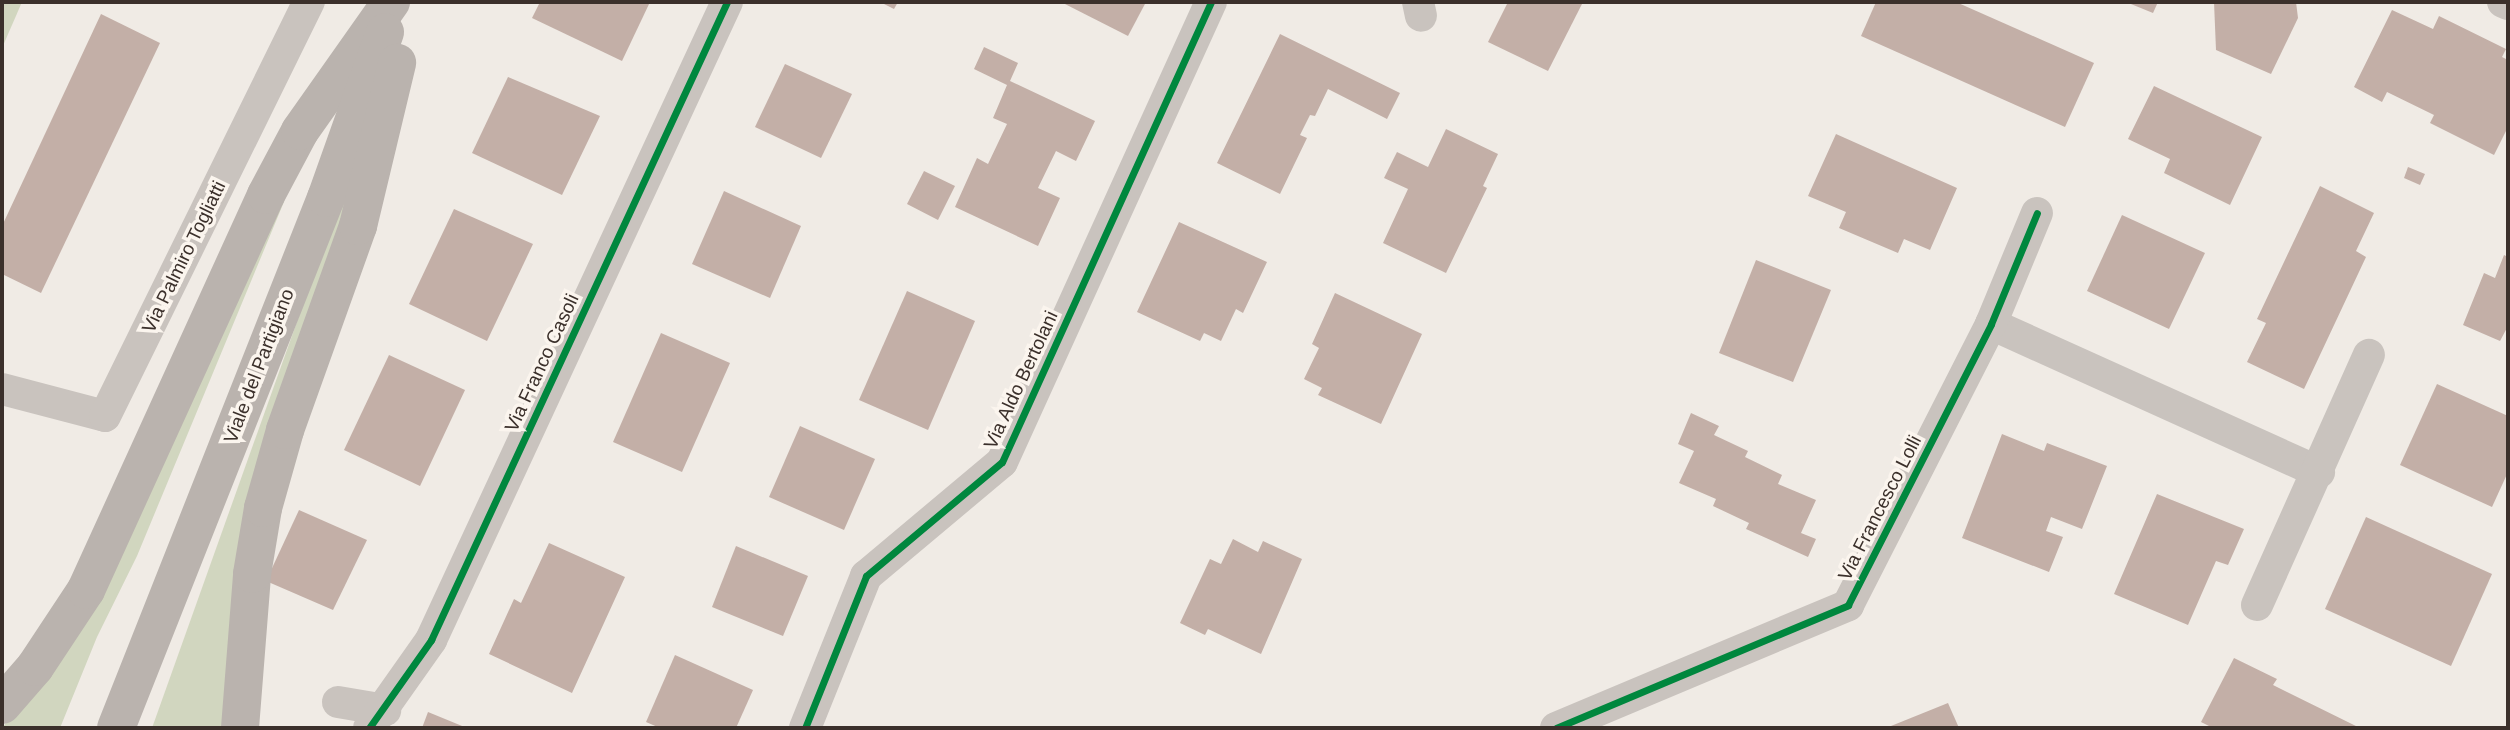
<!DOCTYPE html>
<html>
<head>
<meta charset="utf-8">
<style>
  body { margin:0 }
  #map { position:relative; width:2510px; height:730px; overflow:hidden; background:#f0ebe5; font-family:Helvetica,sans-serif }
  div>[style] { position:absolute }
  .green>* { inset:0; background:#d1d6bf }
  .building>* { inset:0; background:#c3afa7 }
  .minor>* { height:32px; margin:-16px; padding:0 16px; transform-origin:16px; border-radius:16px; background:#c9c3be }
  .secondary>* { height:38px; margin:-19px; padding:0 19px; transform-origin:19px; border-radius:19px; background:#bab3ae }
  .cycleway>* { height:7px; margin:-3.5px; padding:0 3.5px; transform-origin:3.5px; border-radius:3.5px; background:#00873e }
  span { translate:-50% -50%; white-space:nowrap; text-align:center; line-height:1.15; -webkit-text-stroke:7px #fbf5ee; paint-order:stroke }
  .street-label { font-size:19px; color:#3b302b }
  .frame { position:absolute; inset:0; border:4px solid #3b302b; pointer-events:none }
</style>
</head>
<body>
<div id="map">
  <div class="green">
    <i style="clip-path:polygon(2px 2px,22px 2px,2px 48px)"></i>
    <i style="clip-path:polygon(286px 197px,137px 556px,97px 637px,60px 728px,2px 728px,45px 673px)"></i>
    <i style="clip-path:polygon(349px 199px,225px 728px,152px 728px,339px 204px)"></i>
  </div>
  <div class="building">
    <i style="clip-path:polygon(540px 2px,650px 2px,622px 61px,532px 18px)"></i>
    <i style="clip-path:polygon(880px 2px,898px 2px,894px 9px)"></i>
    <i style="clip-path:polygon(1061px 2px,1146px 2px,1128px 36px)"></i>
    <i style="clip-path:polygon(1508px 2px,1583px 2px,1548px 71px,1488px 42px)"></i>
    <i style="clip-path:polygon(1876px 2px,1956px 2px,2094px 63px,2065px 127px,1861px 36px)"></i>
    <i style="clip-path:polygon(2126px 2px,2158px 2px,2153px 13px)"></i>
    <i style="clip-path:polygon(2214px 2px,2296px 2px,2298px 18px,2271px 74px,2216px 50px)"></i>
    <i style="clip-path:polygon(2392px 10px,2433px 29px,2439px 16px,2506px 49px,2502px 57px,2508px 60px,2508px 127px,2494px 155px,2430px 123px,2434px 115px,2387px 92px,2382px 102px,2354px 87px)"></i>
    <i style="clip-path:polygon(101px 14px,160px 43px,41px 293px,2px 274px,2px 226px)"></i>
    <i style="clip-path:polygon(1280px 34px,1400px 93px,1387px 119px,1328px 89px,1315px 116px,1310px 115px,1300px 135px,1307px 138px,1280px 194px,1217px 163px)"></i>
    <i style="clip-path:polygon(984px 47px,1018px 63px,1010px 81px,1095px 121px,1076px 161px,1056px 151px,1038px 188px,1060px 198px,1038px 246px,955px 207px,977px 158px,988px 164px,1007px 124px,993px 118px,1007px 85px,974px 69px)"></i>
    <i style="clip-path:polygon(785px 64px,852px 94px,821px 158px,755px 127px)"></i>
    <i style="clip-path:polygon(508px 77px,600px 116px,562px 195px,472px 153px)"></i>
    <i style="clip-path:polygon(2154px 86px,2262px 137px,2230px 205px,2164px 173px,2170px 159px,2128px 139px)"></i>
    <i style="clip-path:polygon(1446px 129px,1498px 154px,1483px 186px,1487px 188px,1446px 273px,1383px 243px,1408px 189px,1384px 178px,1397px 152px,1428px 167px)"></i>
    <i style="clip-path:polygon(1836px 134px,1957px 188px,1930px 250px,1904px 239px,1898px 253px,1839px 228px,1846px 212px,1808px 196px)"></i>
    <i style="clip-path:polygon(2408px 167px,2425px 174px,2420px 185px,2404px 178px)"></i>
    <i style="clip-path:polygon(924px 171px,955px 186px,938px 220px,907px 204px)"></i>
    <i style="clip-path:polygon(2320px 186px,2374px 213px,2356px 251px,2366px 257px,2304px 389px,2247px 362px,2266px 323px,2257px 319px)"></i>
    <i style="clip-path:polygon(724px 191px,801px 226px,770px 298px,692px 264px)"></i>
    <i style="clip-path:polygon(454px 209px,533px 244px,487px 341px,409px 304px)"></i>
    <i style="clip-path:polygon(2122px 215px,2205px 253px,2169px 329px,2087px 291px)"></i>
    <i style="clip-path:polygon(1179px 222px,1267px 262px,1243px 313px,1236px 309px,1221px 341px,1204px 333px,1200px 341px,1137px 312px)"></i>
    <i style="clip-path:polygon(2504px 255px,2508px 257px,2508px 326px,2500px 341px,2463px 325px,2484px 273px,2495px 278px)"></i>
    <i style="clip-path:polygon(1756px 260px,1831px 290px,1793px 382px,1719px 353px)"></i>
    <i style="clip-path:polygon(907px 291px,975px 321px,928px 430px,859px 400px)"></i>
    <i style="clip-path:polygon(1335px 293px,1422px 334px,1381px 424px,1318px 395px,1322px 388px,1304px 379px,1319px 348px,1312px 344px)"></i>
    <i style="clip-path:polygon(661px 333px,730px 363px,682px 472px,613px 442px)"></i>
    <i style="clip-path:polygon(389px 355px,465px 390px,420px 486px,344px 450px)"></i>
    <i style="clip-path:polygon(2437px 384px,2508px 416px,2508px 472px,2492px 507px,2400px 465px)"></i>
    <i style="clip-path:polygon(1691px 413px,1719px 426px,1714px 435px,1748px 451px,1745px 457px,1782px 475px,1778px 484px,1816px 500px,1801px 533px,1816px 539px,1808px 557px,1746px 529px,1749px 523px,1713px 506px,1716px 499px,1679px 483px,1694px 451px,1678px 444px)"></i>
    <i style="clip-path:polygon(800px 426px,875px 459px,844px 530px,769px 497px)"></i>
    <i style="clip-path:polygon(2002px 434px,2044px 451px,2047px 443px,2107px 466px,2082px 529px,2051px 517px,2046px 531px,2063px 537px,2049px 572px,1962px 538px)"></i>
    <i style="clip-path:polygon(2157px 494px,2244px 529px,2228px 565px,2216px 561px,2188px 625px,2114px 594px)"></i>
    <i style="clip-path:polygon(299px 510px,367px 540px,333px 610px,266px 581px)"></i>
    <i style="clip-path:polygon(2366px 517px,2492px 574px,2451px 666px,2325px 609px)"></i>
    <i style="clip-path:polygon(1233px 539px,1258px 552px,1263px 541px,1302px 559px,1261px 654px,1208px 629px,1205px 635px,1180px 623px,1210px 559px,1221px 564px)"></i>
    <i style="clip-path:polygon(549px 543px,625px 577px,572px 693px,489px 654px,514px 599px,521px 603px)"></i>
    <i style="clip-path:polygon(736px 546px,808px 576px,783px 636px,712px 607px)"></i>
    <i style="clip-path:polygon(675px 655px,753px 690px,736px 728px,660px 728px,646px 722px)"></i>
    <i style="clip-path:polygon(2234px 658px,2277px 679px,2273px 685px,2360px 728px,2213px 728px,2201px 722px)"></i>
    <i style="clip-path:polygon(1948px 703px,1959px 728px,1886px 728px)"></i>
    <i style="clip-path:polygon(428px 712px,467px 728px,422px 728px)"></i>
  </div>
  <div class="minor">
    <i style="left:1418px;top:2px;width:14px;rotate:78deg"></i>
    <i style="left:2503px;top:2px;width:5px;rotate:22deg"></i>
    <i style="left:1991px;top:324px;width:360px;rotate:24.3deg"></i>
    <i style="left:2px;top:389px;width:106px;rotate:14.7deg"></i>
    <i style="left:105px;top:416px;width:462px;rotate:-63.8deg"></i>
    <i style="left:2257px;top:605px;width:274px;rotate:-65.9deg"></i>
    <i style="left:338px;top:702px;width:48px;rotate:9.7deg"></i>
    <i style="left:369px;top:728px;width:108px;rotate:-54.8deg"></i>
    <i style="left:431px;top:640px;width:703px;rotate:-65.11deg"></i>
    <i style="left:805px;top:728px;width:164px;rotate:-68.1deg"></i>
    <i style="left:866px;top:576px;width:177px;rotate:-40deg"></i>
    <i style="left:1002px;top:462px;width:505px;rotate:-65.57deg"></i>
    <i style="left:1556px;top:728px;width:317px;rotate:-22.8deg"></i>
    <i style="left:1848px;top:605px;width:315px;rotate:-63deg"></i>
    <i style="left:1991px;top:324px;width:120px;rotate:-67.5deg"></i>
  </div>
  <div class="secondary">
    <i style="left:2px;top:705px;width:50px;rotate:-49deg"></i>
    <i style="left:35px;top:667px;width:92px;rotate:-56.5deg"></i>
    <i style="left:86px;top:590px;width:434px;rotate:-65.5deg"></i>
    <i style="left:266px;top:195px;width:72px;rotate:-62deg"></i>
    <i style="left:300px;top:131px;width:158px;rotate:-54.8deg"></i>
    <i style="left:116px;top:728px;width:570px;rotate:-68.39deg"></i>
    <i style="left:326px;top:198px;width:176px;rotate:-70.4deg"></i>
    <i style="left:240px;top:728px;width:154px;rotate:-85.5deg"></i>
    <i style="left:252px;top:574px;width:67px;rotate:-80.5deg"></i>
    <i style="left:263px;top:508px;width:81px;rotate:-74.2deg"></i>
    <i style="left:285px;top:430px;width:217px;rotate:-70.3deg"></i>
    <i style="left:358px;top:226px;width:168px;rotate:-76.5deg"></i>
  </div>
  <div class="cycleway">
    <i style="left:369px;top:728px;width:108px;rotate:-54.8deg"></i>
    <i style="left:431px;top:640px;width:703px;rotate:-65.11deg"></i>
    <i style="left:805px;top:728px;width:164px;rotate:-68.1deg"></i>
    <i style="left:866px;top:576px;width:177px;rotate:-40deg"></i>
    <i style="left:1002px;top:462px;width:505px;rotate:-65.57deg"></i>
    <i style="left:1556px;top:728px;width:317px;rotate:-22.8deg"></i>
    <i style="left:1848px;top:605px;width:315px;rotate:-63deg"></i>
    <i style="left:1991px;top:324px;width:120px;rotate:-67.5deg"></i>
  </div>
  <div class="street-label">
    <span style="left:184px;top:257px;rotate:-64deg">Via Palmiro Togliatti</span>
    <span style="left:542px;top:363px;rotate:-65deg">Via Franco Casoli</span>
    <span style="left:259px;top:366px;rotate:-69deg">Viale del Partigiano</span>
    <span style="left:1021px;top:380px;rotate:-65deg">Via Aldo Bertolani</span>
    <span style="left:1880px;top:508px;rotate:-63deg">Via Francesco Lolli</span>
  </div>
  <div class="frame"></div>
</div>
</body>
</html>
